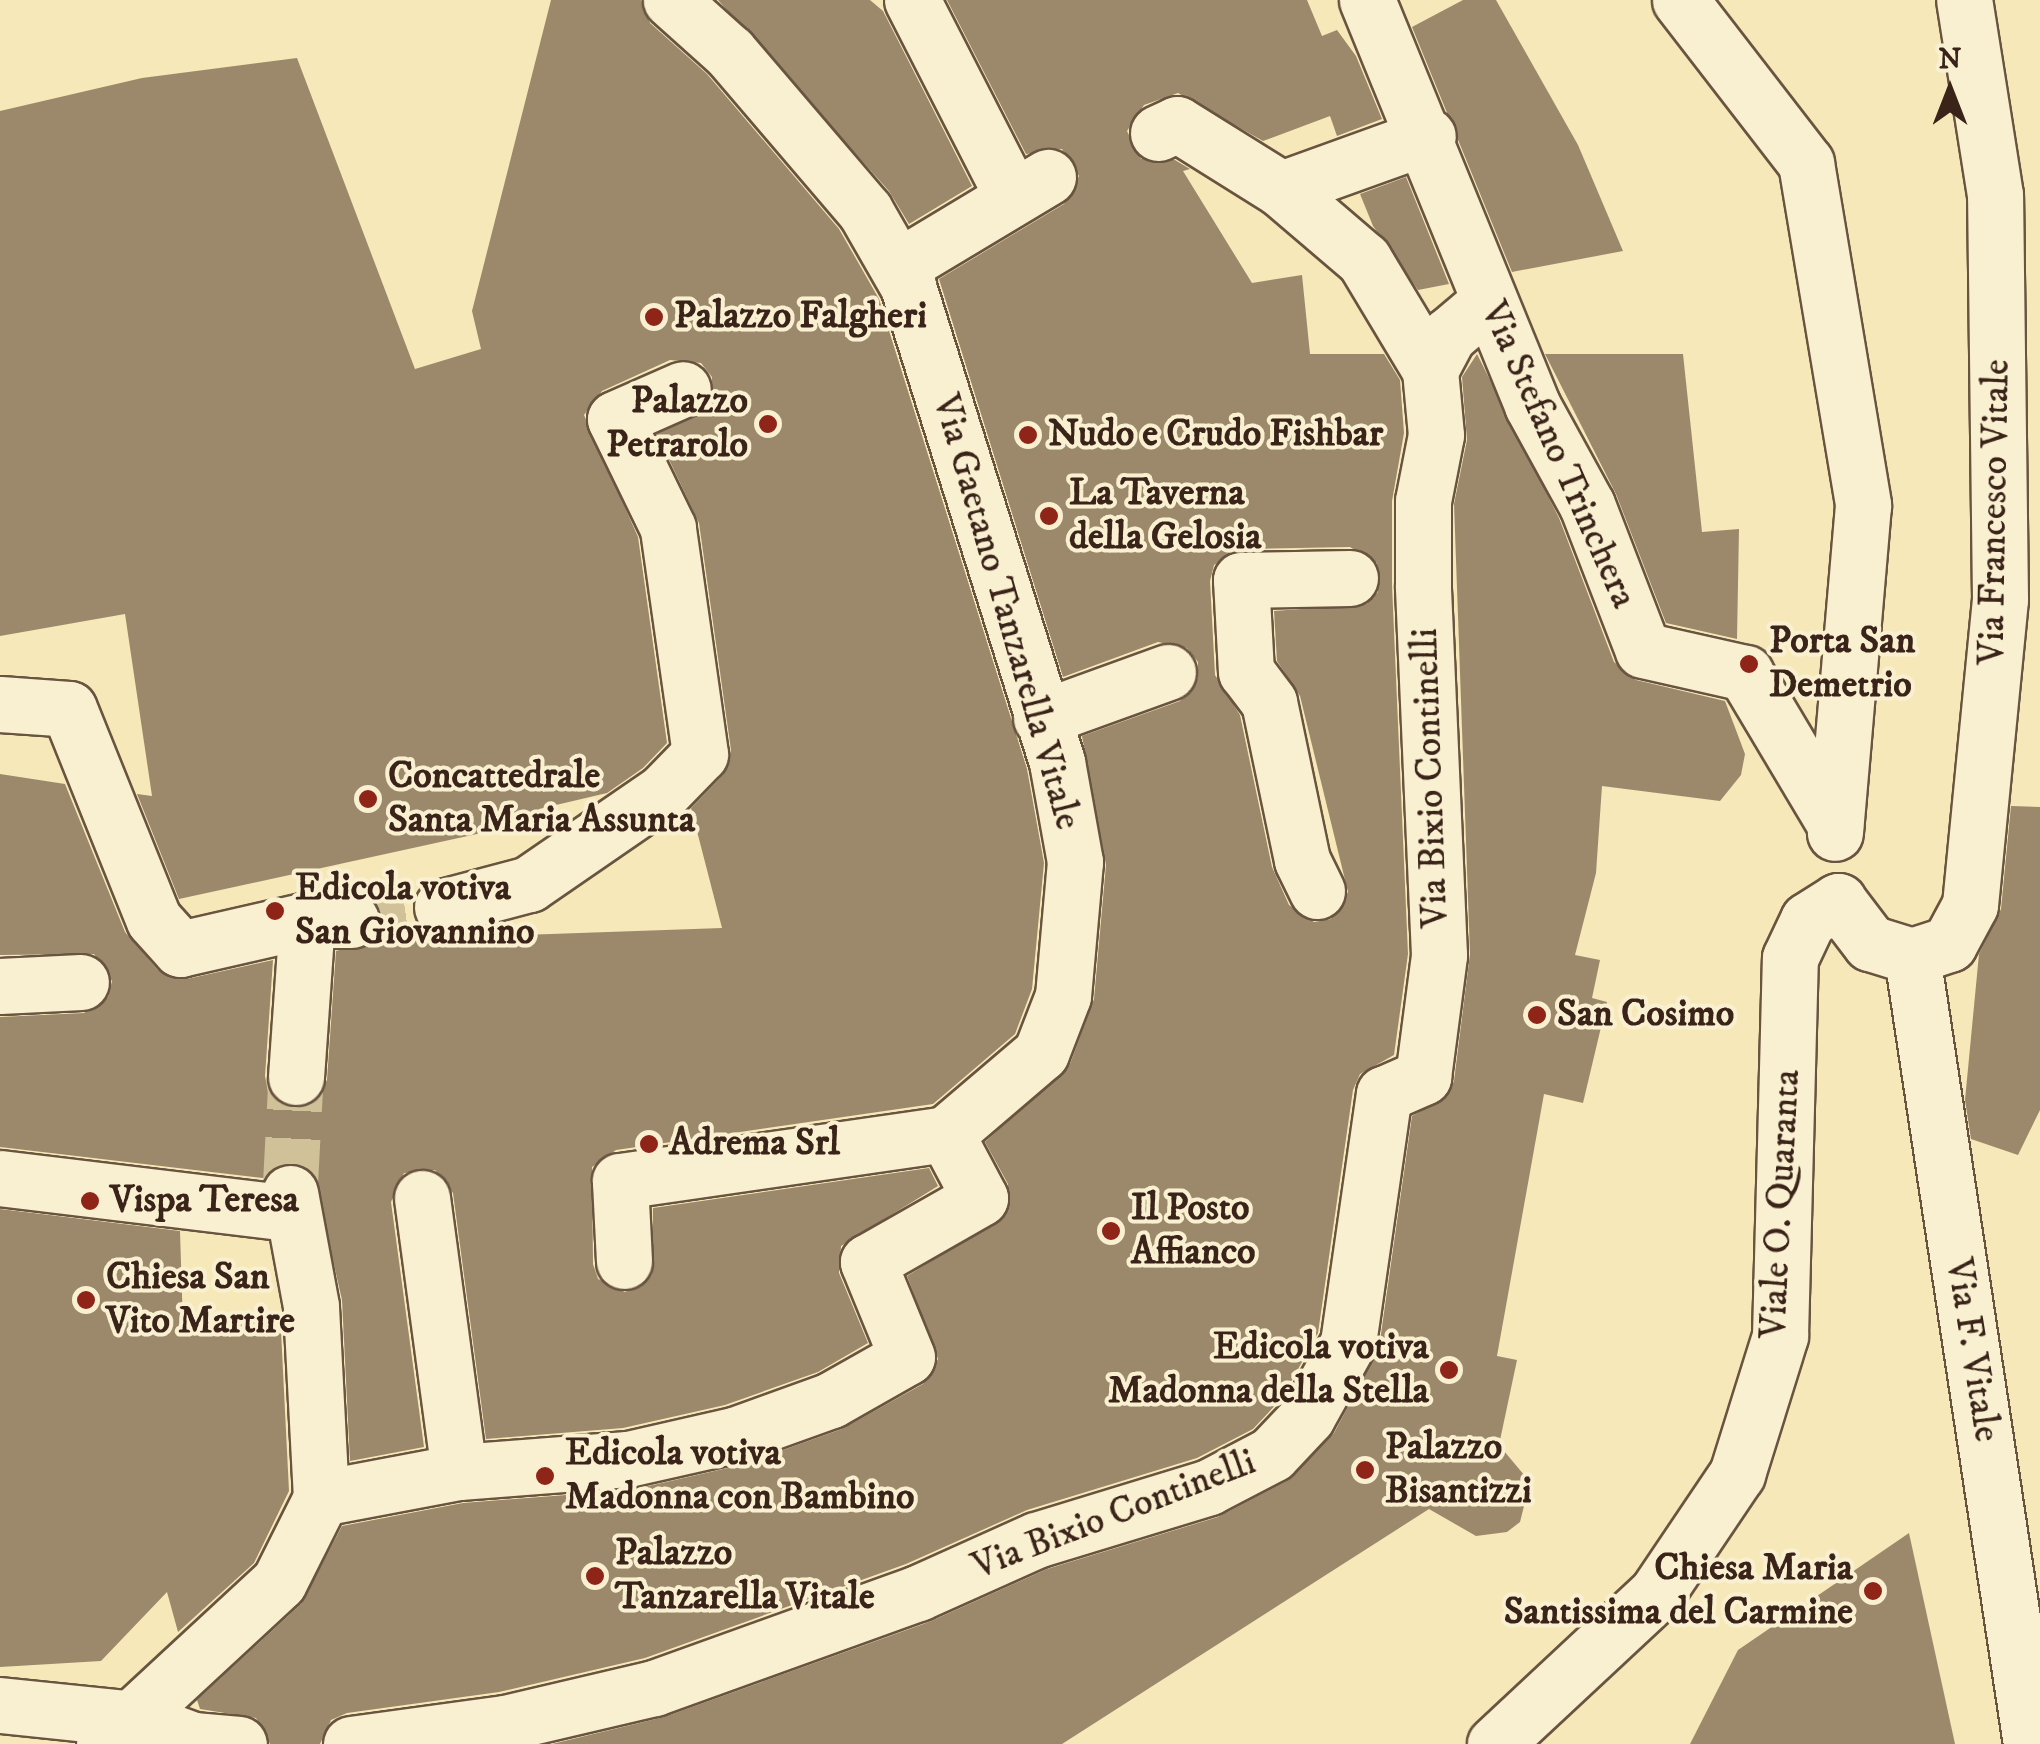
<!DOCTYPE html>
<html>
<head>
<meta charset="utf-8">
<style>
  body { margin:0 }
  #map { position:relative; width:2040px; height:1744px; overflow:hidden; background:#f6e8b8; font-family:"IM FELL DW Pica",serif }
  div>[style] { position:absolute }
  .building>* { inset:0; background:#9c896b }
  .minor-tunnel>* { height:55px; margin-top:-27.5px; transform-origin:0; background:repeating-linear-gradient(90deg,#d0c198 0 55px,transparent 0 83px) }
  .roads { filter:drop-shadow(2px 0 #695440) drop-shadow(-2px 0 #695440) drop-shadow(0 2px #695440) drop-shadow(0 -2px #695440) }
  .minor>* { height:55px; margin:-27.5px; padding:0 27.5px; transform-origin:27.5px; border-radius:27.5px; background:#f9f0d1 }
  .dots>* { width:28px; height:28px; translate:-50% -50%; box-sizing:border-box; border:5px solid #f9f0d1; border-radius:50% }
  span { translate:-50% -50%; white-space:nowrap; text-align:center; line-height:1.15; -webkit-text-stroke:8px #f9f0d1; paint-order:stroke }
  .poi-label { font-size:38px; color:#3a2318; font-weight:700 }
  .left { translate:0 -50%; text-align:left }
  .right { translate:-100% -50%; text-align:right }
  .street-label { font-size:38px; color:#3a2318 }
  .north { position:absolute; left:1900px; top:40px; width:100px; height:100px; -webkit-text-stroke:8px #f9f0d1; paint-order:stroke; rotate:0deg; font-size:28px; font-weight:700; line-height:40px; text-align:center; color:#3a2318 }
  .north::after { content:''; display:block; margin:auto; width:35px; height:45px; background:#3a2318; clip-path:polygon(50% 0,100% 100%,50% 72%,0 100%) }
</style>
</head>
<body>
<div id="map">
  <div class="building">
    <i style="clip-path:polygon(551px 0,641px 0,650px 23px,707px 74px,839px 229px,879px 299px,1027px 769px,1044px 863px,1032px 989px,1015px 1034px,933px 1104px,616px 1150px,592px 1167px,593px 1264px,598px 1279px,625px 1292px,652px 1274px,653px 1208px,929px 1168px,938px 1186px,841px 1246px,839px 1273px,868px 1343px,818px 1372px,725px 1405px,623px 1428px,486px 1439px,453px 1193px,435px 1170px,404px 1173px,391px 1202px,424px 1447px,350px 1461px,342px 1300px,313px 1172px,285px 1162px,263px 1178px,0 1147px,0 1017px,84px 1013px,108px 997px,112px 981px,94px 954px,0 955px,0 774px,65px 784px,125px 932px,158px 970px,187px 979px,273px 960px,265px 1076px,268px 1092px,293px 1108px,310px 1105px,327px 1080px,336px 951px,374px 940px,722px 928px,691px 808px,723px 775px,731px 750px,699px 523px,657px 434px,708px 408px,712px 377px,701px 363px,670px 360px,602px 391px,584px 415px,638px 537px,667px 743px,643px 768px,607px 793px,539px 809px,541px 820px,179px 899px,137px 794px,152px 796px,125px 614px,0 636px,0 111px,142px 78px,297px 58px,415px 369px,481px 349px,472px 311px)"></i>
    <i style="clip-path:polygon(718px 0,870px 0,883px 11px,972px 186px,909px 224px,889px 191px)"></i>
    <i style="clip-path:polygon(evenodd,947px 0,1307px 0,1322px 36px,1337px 30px,1356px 56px,1382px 119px,1337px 136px,1330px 116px,1263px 141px,1178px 93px,1144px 105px,1127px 131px,1141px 159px,1175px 160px,1190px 169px,1183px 171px,1252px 283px,1302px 275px,1310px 354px,1384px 354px,1400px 380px,1404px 433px,1392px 501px,1392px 585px,1408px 954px,1394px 1055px,1360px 1074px,1353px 1090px,1318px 1333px,1282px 1398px,1253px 1429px,1197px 1458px,1027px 1510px,906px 1564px,645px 1658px,499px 1692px,347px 1713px,331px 1720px,320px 1744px,270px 1744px,256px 1718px,200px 1709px,197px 1700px,301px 1604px,342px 1526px,463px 1503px,631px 1490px,741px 1465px,842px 1429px,923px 1384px,938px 1359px,907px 1276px,1006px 1215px,1008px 1184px,985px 1142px,1070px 1064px,1094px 999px,1106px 865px,1082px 736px,1180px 701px,1198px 678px,1198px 662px,1187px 648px,1158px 642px,1063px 677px,939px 279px,1064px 204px,1079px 176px,1062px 149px,1026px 154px,947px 0,1350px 547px,1377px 563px,1378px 592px,1367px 604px,1274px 611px,1277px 661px,1300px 696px,1348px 892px,1331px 919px,1314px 922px,1289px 905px,1272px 867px,1240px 715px,1215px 675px,1210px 581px,1214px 565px,1239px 549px,1350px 547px)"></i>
    <i style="clip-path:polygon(1463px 0,1496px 0,1578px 145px,1623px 251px,1512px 272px,1412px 27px)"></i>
    <i style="clip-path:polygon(1406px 177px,1449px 284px,1418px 290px,1373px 226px,1360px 194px)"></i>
    <i style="clip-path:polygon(1477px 354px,1559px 518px,1614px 662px,1636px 680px,1725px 701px,1745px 754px,1741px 775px,1720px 801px,1602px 786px,1596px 873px,1575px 955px,1600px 960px,1592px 998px,1607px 1002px,1583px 1103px,1544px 1094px,1497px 1356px,1517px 1360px,1499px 1445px,1530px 1482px,1520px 1522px,1507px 1532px,1476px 1536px,1429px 1509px,1062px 1744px,552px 1744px,664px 1717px,929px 1622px,1047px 1569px,1218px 1517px,1287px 1481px,1334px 1433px,1379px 1348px,1412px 1116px,1447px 1096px,1454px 1081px,1470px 954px,1454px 504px,1467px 440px,1462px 377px)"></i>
    <i style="clip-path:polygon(1545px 354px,1683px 354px,1702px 532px,1739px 529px,1737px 639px,1666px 623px,1616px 494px)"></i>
    <i style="clip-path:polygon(2011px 806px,2040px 807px,2040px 1110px,2018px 1155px,1971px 1139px,1965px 1100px,1979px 954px,2001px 909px)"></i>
    <i style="clip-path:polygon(0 1209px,180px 1231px,183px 1326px,280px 1311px,289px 1491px,254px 1563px,178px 1632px,167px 1592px,101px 1661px,0 1667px)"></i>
    <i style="clip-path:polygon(1909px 1533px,1955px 1744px,1690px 1744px,1738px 1650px)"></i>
  </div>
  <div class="minor-tunnel">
    <i style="left:351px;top:920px;width:92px;rotate:-8.1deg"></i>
    <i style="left:290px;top:1193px;width:116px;rotate:-87deg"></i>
  </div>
  <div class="roads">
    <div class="minor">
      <i style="left:912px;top:0;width:219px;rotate:62.9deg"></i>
      <i style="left:1367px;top:0;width:437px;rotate:67.8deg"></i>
      <i style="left:1532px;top:405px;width:114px;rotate:61.2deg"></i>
      <i style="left:1587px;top:505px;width:155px;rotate:68.9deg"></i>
      <i style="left:1643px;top:650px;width:105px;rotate:12.7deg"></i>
      <i style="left:1745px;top:673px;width:176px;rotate:59.2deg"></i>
      <i style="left:1680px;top:0;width:206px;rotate:52.3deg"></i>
      <i style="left:1806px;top:163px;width:347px;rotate:80.5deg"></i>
      <i style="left:1863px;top:505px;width:329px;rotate:94.9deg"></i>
      <i style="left:1158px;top:133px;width:21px;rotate:-25deg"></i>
      <i style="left:1177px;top:124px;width:123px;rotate:32deg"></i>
      <i style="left:1281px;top:189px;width:156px;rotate:-19.8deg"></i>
      <i style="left:1281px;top:189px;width:109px;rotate:40.5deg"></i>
      <i style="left:1364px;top:260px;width:128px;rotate:59deg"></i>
      <i style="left:898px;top:267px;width:175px;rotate:-31deg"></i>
      <i style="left:0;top:704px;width:69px;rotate:4.1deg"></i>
      <i style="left:69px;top:709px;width:227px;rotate:68.1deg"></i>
      <i style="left:154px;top:920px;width:39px;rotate:48deg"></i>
      <i style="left:180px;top:949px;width:130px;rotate:-12.9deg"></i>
      <i style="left:307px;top:920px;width:44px"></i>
      <i style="left:1041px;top:718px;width:135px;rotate:-19.9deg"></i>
      <i style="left:1317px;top:891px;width:34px;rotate:-116deg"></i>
      <i style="left:1302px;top:860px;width:161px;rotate:-101.8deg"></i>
      <i style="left:1269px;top:702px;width:38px;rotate:-127deg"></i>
      <i style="left:1246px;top:672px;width:92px;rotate:-93.1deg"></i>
      <i style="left:1241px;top:580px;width:109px;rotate:-1.1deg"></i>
      <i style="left:1838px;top:901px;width:53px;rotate:52.7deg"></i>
      <i style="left:1870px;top:943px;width:44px;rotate:17.2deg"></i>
      <i style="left:1912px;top:956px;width:39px;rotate:-18deg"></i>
      <i style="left:1949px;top:944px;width:44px;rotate:-61.7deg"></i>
      <i style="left:1970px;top:905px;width:307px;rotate:-84.4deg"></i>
      <i style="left:2000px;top:599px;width:404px;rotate:-90.7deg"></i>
      <i style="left:1995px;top:195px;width:197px;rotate:-99deg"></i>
      <i style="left:442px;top:907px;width:90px;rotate:-14.8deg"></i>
      <i style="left:529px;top:884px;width:163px;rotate:-34.5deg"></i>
      <i style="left:663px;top:792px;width:53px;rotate:-45.8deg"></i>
      <i style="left:700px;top:754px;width:228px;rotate:-98.1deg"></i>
      <i style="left:668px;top:528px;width:121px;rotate:-115.9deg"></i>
      <i style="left:615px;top:419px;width:74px;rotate:-23.8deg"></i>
      <i style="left:1912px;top:956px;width:797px;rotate:81.41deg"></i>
      <i style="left:0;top:986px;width:81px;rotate:-2.8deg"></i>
      <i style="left:296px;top:1077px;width:157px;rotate:-86deg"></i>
      <i style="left:0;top:1178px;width:290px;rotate:6.9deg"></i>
      <i style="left:422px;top:1198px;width:276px;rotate:82.3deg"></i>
      <i style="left:624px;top:1261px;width:80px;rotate:-92.9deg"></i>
      <i style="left:620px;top:1181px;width:329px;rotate:-8.2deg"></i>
      <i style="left:321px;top:1498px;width:140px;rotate:-10.7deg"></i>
      <i style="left:459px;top:1472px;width:169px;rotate:-4.4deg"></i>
      <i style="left:628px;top:1459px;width:109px;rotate:-12.8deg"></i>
      <i style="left:734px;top:1435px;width:103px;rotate:-19.8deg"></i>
      <i style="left:831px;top:1400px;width:87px;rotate:-29.5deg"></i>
      <i style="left:907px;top:1357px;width:103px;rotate:-112.3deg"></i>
      <i style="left:868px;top:1262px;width:129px;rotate:-29.7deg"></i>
      <i style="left:980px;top:1198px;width:72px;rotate:-118deg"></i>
      <i style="left:946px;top:1134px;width:125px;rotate:-40.5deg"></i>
      <i style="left:1041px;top:1053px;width:61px;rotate:-68.9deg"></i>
      <i style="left:1063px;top:996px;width:135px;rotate:-84.9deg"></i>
      <i style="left:1075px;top:862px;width:102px;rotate:-100.2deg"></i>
      <i style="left:1057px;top:762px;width:499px;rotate:-107.4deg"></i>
      <i style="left:908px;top:286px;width:86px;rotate:-119.8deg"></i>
      <i style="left:865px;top:211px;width:209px;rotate:-130.5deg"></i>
      <i style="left:729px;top:52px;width:78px;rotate:-138.1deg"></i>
      <i style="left:0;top:1705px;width:137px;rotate:5.9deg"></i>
      <i style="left:136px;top:1719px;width:61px;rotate:20.2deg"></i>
      <i style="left:193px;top:1740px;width:46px;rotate:5deg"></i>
      <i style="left:104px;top:1744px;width:238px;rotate:-42.8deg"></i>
      <i style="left:279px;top:1582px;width:94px;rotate:-63.4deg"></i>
      <i style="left:321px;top:1498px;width:192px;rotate:-93deg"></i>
      <i style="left:311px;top:1306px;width:115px;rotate:-100.5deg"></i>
      <i style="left:351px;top:1744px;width:155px;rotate:-7.8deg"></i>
      <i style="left:505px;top:1723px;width:153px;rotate:-13.2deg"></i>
      <i style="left:654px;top:1688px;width:281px;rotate:-19.8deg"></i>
      <i style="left:918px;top:1593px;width:129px;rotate:-24.2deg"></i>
      <i style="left:1036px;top:1540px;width:181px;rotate:-17deg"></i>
      <i style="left:1209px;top:1487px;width:71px;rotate:-27.6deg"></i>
      <i style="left:1272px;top:1454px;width:51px;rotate:-46.6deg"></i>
      <i style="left:1307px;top:1417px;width:85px;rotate:-61deg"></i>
      <i style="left:1348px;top:1343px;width:252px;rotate:-81.8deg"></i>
      <i style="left:1384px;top:1094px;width:43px;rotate:-23.6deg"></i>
      <i style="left:1423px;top:1077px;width:123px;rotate:-82.5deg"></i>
      <i style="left:1439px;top:955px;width:370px;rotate:-92.5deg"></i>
      <i style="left:1423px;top:585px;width:84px;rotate:-90deg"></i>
      <i style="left:1423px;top:501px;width:67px;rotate:-78.9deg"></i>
      <i style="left:1436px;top:435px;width:65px;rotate:-95.3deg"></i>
      <i style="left:1430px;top:370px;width:40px;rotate:-62deg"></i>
      <i style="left:1449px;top:335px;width:51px;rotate:-40.2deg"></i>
      <i style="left:1495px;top:1744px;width:220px;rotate:-43deg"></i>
      <i style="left:1656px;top:1594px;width:145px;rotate:-56deg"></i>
      <i style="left:1737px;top:1474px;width:145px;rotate:-72.7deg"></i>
      <i style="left:1780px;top:1336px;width:378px;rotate:-88.5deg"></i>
      <i style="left:1790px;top:958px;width:42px;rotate:-64.7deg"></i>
      <i style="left:1808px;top:920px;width:36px;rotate:-32deg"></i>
    </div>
  </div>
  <div class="dots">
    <i style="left:654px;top:317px;background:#8f2418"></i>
    <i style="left:768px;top:424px;background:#8f2418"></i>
    <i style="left:1028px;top:435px;background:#8f2418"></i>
    <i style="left:1049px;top:516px;background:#8f2418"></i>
    <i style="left:1749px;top:664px;background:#8f2418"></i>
    <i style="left:368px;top:799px;background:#8f2418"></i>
    <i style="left:275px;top:911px;background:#8f2418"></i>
    <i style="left:1537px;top:1015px;background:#8f2418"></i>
    <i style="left:649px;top:1144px;background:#8f2418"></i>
    <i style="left:90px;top:1201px;background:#8f2418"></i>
    <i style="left:1111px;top:1231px;background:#8f2418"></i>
    <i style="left:86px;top:1300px;background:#8f2418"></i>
    <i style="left:1449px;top:1370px;background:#8f2418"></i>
    <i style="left:1365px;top:1470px;background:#8f2418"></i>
    <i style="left:545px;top:1476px;background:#8f2418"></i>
    <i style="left:595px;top:1576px;background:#8f2418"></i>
    <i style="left:1873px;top:1591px;background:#8f2418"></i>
  </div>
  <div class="poi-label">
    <span class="left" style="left:674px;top:317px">Palazzo Falgheri</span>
    <span class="right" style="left:748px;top:424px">Palazzo<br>Petrarolo</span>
    <span class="left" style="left:1048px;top:435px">Nudo e Crudo Fishbar</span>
    <span class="left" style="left:1069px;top:516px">La Taverna<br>della Gelosia</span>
    <span class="left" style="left:1769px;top:664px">Porta San<br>Demetrio</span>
    <span class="left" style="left:388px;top:799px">Concattedrale<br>Santa Maria Assunta</span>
    <span class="left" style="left:295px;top:911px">Edicola votiva<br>San Giovannino</span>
    <span class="left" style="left:1557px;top:1015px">San Cosimo</span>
    <span class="left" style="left:669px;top:1144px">Adrema Srl</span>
    <span class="left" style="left:110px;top:1201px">Vispa Teresa</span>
    <span class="left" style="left:1131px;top:1231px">Il Posto<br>Affianco</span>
    <span class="left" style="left:106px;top:1300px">Chiesa San<br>Vito Martire</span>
    <span class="right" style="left:1429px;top:1370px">Edicola votiva<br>Madonna della Stella</span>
    <span class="left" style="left:1385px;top:1470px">Palazzo<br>Bisantizzi</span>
    <span class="left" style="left:565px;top:1476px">Edicola votiva<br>Madonna con Bambino</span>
    <span class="left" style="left:615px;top:1576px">Palazzo<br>Tanzarella Vitale</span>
    <span class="right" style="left:1853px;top:1591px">Chiesa Maria<br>Santissima del Carmine</span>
  </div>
  <div class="street-label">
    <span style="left:1558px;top:455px;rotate:66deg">Via Stefano Trinchera</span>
    <span style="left:1995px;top:512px;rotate:-89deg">Via Francesco Vitale</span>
    <span style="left:1006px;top:612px;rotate:74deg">Via Gaetano Tanzarella Vitale</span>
    <span style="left:1431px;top:778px;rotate:-92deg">Via Bixio Continelli</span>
    <span style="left:1781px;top:1204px;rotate:-87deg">Viale O. Quaranta</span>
    <span style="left:1972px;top:1350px;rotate:81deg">Via F. Vitale</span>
    <span style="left:1114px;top:1515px;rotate:-21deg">Via Bixio Continelli</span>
  </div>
  <div class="north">N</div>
</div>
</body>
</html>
